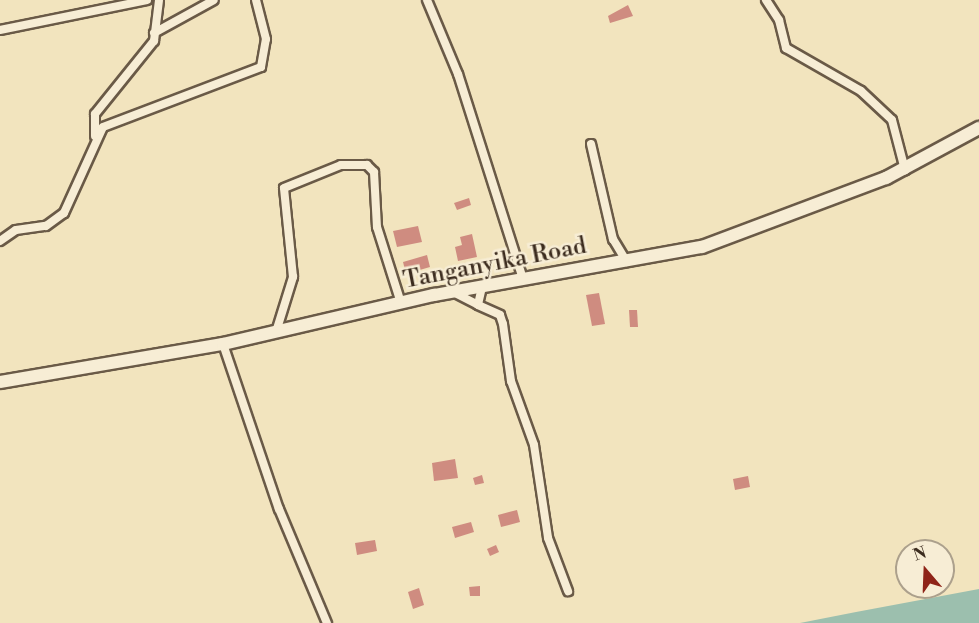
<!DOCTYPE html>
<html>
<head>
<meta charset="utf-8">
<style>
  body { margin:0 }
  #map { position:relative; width:979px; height:623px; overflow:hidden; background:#f2e4be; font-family:"Libre Bodoni",serif }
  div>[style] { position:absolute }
  .water>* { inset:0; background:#9cbfae }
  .building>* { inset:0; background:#cf8c80 }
  .roads { filter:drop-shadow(2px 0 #6a5a47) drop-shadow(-2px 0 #6a5a47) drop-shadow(0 2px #6a5a47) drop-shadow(0 -2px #6a5a47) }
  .street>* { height:8px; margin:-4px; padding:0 4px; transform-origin:4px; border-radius:4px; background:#f7edd5 }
  .secondary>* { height:12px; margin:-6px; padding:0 6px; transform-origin:6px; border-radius:6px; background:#f7edd5 }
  span { translate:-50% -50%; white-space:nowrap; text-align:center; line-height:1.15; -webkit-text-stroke:5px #f7edd5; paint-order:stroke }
  .street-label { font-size:24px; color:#3c2c1f }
  .north { position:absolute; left:895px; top:539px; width:60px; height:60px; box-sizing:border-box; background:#f7edd5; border:2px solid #aca08c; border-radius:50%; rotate:341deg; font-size:16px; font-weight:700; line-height:24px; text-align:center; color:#3c2c1f }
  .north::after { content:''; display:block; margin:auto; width:21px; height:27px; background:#8f2418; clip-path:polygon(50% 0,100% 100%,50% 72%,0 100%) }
</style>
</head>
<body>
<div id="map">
  <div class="water">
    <i style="clip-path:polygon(979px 589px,979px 623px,800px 623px,856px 612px)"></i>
  </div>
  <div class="building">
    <i style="clip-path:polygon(628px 5px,633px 16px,610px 23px,608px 16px)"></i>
    <i style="clip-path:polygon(469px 198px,471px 205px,457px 210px,454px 203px)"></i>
    <i style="clip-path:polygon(418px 226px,422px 242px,397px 247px,393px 231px)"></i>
    <i style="clip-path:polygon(472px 234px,477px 257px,458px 261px,455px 247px,462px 245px,460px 237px)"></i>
    <i style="clip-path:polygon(427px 255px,430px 267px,406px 274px,403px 262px)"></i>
    <i style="clip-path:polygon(599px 293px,605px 324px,592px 326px,586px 295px)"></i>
    <i style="clip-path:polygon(629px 310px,637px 310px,638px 327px,630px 327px)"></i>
    <i style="clip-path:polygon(455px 459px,458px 478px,434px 481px,432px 463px)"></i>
    <i style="clip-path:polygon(482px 475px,484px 483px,475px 485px,473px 478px)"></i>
    <i style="clip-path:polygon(748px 476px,750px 487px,735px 490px,733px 479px)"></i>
    <i style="clip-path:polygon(517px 510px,520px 522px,501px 527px,498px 515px)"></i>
    <i style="clip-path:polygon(471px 522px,474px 532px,455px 538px,452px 527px)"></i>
    <i style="clip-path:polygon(375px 540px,377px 551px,357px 555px,355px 543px)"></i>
    <i style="clip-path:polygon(496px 545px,499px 552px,490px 556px,487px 549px)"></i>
    <i style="clip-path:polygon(480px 586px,480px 596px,470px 596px,469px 587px)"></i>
    <i style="clip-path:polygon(419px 588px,424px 605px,413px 609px,408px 592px)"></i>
  </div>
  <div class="roads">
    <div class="street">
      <i style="left:427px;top:0;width:80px;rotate:67.3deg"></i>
      <i style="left:458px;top:74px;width:215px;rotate:72.4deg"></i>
      <i style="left:766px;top:0;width:24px;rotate:57deg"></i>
      <i style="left:779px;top:20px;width:29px;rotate:76deg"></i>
      <i style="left:786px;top:48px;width:86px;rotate:29.8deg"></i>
      <i style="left:861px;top:91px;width:42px;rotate:43.1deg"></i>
      <i style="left:892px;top:120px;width:52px;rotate:75.4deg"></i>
      <i style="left:0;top:30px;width:150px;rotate:-11.5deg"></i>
      <i style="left:154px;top:33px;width:68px;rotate:-28.8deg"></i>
      <i style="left:95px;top:136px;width:22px;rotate:-90deg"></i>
      <i style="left:95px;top:114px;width:94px;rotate:-51.1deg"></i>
      <i style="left:154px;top:41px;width:41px;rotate:-83deg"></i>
      <i style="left:591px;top:144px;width:98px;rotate:77deg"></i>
      <i style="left:613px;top:239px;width:27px;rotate:59deg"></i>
      <i style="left:0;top:241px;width:19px;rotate:-35deg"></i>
      <i style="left:16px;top:230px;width:30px;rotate:-8deg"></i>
      <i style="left:46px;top:226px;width:22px;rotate:-36deg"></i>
      <i style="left:64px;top:213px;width:94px;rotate:-65.6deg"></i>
      <i style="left:103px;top:127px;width:169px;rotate:-20.8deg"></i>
      <i style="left:261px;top:67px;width:28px;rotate:-80deg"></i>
      <i style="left:266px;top:39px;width:40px;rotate:-104.4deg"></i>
      <i style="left:482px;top:287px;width:18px;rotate:103deg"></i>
      <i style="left:478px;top:305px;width:24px;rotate:24deg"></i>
      <i style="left:500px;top:315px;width:9px;rotate:72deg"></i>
      <i style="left:503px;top:324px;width:58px;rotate:82deg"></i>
      <i style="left:511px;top:381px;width:68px;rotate:70.2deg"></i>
      <i style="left:534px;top:445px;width:94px;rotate:81.4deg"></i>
      <i style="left:548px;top:538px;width:57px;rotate:69.3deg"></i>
      <i style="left:453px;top:292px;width:28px;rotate:27deg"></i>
      <i style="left:276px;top:332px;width:58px;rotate:-72.8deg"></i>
      <i style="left:293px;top:277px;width:89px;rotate:-95.8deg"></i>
      <i style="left:284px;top:188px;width:61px;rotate:-22deg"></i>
      <i style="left:341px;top:165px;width:26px"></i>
      <i style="left:367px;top:165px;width:10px;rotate:45deg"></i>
      <i style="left:374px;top:172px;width:55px;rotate:86.9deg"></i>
      <i style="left:377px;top:227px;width:80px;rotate:72.5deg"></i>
      <i style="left:223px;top:344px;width:174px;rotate:71.3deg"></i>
      <i style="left:279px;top:509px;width:124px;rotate:67.2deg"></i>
    </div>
    <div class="secondary">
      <i style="left:0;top:382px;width:226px;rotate:-9.7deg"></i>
      <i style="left:223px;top:344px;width:217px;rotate:-13.1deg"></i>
      <i style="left:434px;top:295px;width:272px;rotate:-10.2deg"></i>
      <i style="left:702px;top:247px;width:197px;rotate:-20.6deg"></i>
      <i style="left:886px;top:178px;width:106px;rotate:-28.3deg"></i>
    </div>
  </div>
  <div class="street-label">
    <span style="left:495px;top:264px;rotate:-11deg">Tanganyika Road</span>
  </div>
  <div class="north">N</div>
</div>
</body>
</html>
